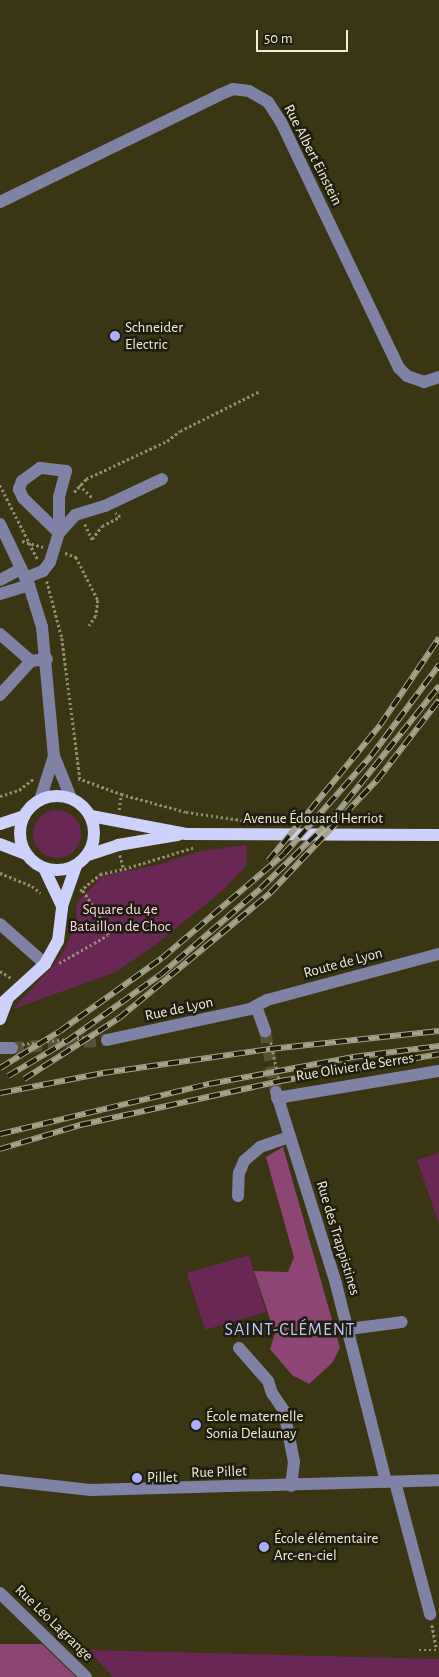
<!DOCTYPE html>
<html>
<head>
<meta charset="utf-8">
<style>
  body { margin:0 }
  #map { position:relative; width:439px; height:1677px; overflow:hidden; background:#3a3613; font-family:"Alegreya Sans",sans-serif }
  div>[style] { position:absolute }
  .green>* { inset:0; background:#682754 }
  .round { border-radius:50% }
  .forest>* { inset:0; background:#8d4575 }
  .minor-tunnel>* { height:12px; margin-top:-6px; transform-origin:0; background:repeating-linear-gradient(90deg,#555131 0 12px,transparent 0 18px) }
  .path>* { height:2.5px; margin-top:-1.25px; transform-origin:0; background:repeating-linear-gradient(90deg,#908d71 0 2.5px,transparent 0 5px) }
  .minor>* { height:12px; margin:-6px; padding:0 6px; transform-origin:6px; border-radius:6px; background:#7f82a4 }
  .major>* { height:12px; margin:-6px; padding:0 6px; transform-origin:6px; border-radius:6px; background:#ced1fb }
  .major>.ring { margin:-6px; padding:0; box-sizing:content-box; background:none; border:12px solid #ced1fb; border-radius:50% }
  .rail>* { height:5.5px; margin-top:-2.75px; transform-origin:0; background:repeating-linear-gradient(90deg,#1f1d0e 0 11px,#a5a288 0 22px); box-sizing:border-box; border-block:1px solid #a5a288 }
  .dots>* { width:14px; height:14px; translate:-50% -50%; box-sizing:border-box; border:2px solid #1f1d0e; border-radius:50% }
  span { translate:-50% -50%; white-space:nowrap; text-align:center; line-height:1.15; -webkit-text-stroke:5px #1f1d0e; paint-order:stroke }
  .street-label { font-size:15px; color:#f0edda }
  .poi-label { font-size:15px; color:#f0edda }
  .left { translate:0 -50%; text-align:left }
  .park-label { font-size:15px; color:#fdd2ec }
  .quarter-label { font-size:18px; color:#c1c5fe; letter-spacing:1px }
  .scale { position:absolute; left:256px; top:30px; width:92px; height:22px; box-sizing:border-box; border:2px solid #f0edda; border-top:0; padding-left:6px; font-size:15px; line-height:18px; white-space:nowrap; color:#f0edda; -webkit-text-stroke:4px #1f1d0e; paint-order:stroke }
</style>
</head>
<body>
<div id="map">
  <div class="green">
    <i class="round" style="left:33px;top:810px;width:48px;height:48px"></i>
    <i style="clip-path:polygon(247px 845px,246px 866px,221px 892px,155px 945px,116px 972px,13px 1009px,51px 968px,65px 949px,77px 922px,76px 904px,102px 876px,157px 865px,201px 851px)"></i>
    <i style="clip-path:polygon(439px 1153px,439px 1224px,417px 1160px)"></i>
    <i style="clip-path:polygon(249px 1255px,266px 1312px,205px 1330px,187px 1273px)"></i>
    <i style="clip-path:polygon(88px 1650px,439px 1659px,439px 1677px,113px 1677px)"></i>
  </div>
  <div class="forest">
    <i style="clip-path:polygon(283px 1147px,340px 1348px,332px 1363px,309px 1384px,292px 1375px,270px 1349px,275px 1334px,254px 1271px,288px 1272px,294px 1257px,266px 1157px)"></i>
    <i style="clip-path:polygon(0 1644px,42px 1644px,76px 1677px,0 1677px)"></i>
  </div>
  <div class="minor-tunnel">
    <i style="left:265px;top:1031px;width:62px;rotate:79.8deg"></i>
    <i style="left:12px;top:1048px;width:95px;rotate:-4.8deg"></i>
  </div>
  <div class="path">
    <i style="left:0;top:485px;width:84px;rotate:63.1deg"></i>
    <i style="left:79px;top:485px;width:18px;rotate:43deg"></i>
    <i style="left:74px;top:492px;width:18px;rotate:-47deg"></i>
    <i style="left:86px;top:479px;width:89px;rotate:-25.1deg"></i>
    <i style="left:167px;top:441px;width:16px;rotate:-38deg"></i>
    <i style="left:180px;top:431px;width:89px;rotate:-26.6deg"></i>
    <i style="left:85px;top:524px;width:17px;rotate:65deg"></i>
    <i style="left:92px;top:539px;width:16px;rotate:-52deg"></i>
    <i style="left:102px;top:526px;width:20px;rotate:-27deg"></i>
    <i style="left:120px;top:517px;width:6px;rotate:-141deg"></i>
    <i style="left:22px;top:541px;width:22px;rotate:16deg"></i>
    <i style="left:65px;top:553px;width:12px;rotate:20deg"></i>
    <i style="left:76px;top:557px;width:48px;rotate:62.9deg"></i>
    <i style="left:98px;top:600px;width:16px;rotate:97deg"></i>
    <i style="left:96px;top:616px;width:12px;rotate:125deg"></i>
    <i style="left:47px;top:581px;width:59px;rotate:75.3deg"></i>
    <i style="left:62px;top:638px;width:142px;rotate:82.7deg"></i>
    <i style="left:78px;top:778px;width:46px;rotate:20.4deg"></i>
    <i style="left:121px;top:794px;width:67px;rotate:15.5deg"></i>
    <i style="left:186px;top:812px;width:64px;rotate:8.1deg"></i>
    <i style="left:0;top:796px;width:20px;rotate:-18deg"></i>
    <i style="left:19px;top:790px;width:18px;rotate:-38deg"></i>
    <i style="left:119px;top:810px;width:16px;rotate:-83deg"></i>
    <i style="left:120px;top:855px;width:15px;rotate:74deg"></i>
    <i style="left:124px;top:869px;width:74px;rotate:-17.2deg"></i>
    <i style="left:0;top:873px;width:35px;rotate:22deg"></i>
    <i style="left:32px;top:886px;width:11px;rotate:38deg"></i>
    <i style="left:80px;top:891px;width:26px;rotate:-40deg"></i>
    <i style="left:100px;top:874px;width:24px;rotate:-12deg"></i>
    <i style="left:59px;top:963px;width:56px;rotate:-29.7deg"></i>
    <i style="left:108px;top:935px;width:9px;rotate:-103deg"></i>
    <i style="left:106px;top:926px;width:43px;rotate:-123.7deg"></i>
    <i style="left:0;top:971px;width:13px;rotate:32deg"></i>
    <i style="left:271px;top:1042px;width:39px;rotate:78deg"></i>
    <i style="left:22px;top:1044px;width:74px;rotate:-6.2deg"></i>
    <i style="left:432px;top:1625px;width:25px;rotate:79deg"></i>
    <i style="left:419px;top:1650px;width:20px"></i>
  </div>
  <div class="minor">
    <i style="left:0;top:202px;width:244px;rotate:-26deg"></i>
    <i style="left:219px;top:95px;width:15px;rotate:-23deg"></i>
    <i style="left:233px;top:89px;width:16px;rotate:7deg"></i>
    <i style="left:249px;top:91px;width:22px;rotate:30deg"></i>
    <i style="left:268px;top:102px;width:24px;rotate:57deg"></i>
    <i style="left:281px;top:122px;width:273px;rotate:64.4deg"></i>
    <i style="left:399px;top:368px;width:11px;rotate:45deg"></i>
    <i style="left:407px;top:376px;width:18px;rotate:19deg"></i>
    <i style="left:424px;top:382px;width:16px;rotate:-18deg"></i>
    <i style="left:0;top:524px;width:68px;rotate:64.6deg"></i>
    <i style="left:29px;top:585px;width:44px;rotate:72.8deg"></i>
    <i style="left:42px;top:627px;width:130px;rotate:84.7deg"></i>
    <i style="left:54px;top:756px;width:45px;rotate:68deg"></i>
    <i style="left:59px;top:533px;width:24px;rotate:-48deg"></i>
    <i style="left:75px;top:515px;width:31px;rotate:-17deg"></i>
    <i style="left:105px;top:506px;width:63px;rotate:-25.3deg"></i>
    <i style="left:25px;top:578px;width:19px;rotate:-21deg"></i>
    <i style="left:43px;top:571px;width:11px;rotate:-52deg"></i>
    <i style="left:50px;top:562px;width:30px;rotate:-73deg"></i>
    <i style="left:59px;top:533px;width:36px;rotate:-90deg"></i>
    <i style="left:59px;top:497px;width:27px;rotate:-75deg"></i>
    <i style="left:66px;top:471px;width:26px;rotate:-173deg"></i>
    <i style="left:40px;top:468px;width:22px;rotate:144deg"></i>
    <i style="left:22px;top:481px;width:9px;rotate:111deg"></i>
    <i style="left:19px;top:489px;width:10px;rotate:66deg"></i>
    <i style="left:23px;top:498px;width:50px;rotate:44.2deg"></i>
    <i style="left:0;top:580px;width:24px;rotate:-28deg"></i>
    <i style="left:0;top:594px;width:30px;rotate:-17deg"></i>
    <i style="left:0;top:634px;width:41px;rotate:41.1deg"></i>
    <i style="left:31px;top:661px;width:16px;rotate:-7deg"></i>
    <i style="left:0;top:695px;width:46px;rotate:-47.6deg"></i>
    <i style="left:40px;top:800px;width:46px;rotate:-72.3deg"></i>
    <i style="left:0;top:924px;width:60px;rotate:41.6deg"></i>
    <i style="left:256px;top:1006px;width:27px;rotate:70deg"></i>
    <i style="left:107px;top:1040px;width:146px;rotate:-12.2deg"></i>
    <i style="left:250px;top:1009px;width:19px;rotate:-28deg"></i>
    <i style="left:267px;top:1000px;width:178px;rotate:-15deg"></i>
    <i style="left:0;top:1048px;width:12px"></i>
    <i style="left:276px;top:1092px;width:201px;rotate:72.6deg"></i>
    <i style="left:336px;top:1284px;width:204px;rotate:75.8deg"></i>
    <i style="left:277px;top:1098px;width:164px;rotate:-9.5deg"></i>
    <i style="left:238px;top:1196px;width:23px;rotate:-88deg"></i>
    <i style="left:239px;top:1173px;width:13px;rotate:-67deg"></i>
    <i style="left:244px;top:1161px;width:21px;rotate:-41deg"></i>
    <i style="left:260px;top:1147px;width:31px;rotate:-19deg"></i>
    <i style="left:349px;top:1329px;width:53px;rotate:-7.5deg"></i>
    <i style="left:239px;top:1348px;width:44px;rotate:48.7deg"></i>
    <i style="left:268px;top:1381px;width:13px;rotate:72deg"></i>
    <i style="left:272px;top:1393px;width:22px;rotate:56deg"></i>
    <i style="left:284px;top:1411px;width:52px;rotate:78.9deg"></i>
    <i style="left:294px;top:1462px;width:24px;rotate:97deg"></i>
    <i style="left:0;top:1480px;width:91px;rotate:6.3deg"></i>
    <i style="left:90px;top:1490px;width:349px;rotate:-1.6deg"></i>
    <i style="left:395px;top:1482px;width:137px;rotate:75.1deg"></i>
    <i style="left:0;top:1593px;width:120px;rotate:44.3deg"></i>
  </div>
  <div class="major">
    <i class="ring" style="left:20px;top:796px;width:62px;height:62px"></i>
    <i style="left:91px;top:816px;width:97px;rotate:10.7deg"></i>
    <i style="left:186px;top:834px;width:253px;rotate:0.2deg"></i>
    <i style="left:0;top:824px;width:25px;rotate:-18deg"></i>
    <i style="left:0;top:844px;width:28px;rotate:21deg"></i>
    <i style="left:88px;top:855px;width:32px;rotate:-18deg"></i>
    <i style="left:118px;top:845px;width:61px;rotate:-9.5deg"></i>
    <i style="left:44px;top:868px;width:42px;rotate:64.7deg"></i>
    <i style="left:0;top:1005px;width:61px;rotate:-42.3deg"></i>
    <i style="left:45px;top:964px;width:26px;rotate:-61deg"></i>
    <i style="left:58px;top:941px;width:35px;rotate:-83deg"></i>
    <i style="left:62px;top:906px;width:42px;rotate:-70.7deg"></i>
    <i style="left:0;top:1019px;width:22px;rotate:-69deg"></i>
  </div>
  <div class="rail">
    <i style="left:268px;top:861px;width:176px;rotate:-50.5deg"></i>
    <i style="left:380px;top:725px;width:105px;rotate:-55.9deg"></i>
    <i style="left:0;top:1068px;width:70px;rotate:-31.7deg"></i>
    <i style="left:60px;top:1031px;width:125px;rotate:-35.6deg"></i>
    <i style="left:162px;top:958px;width:160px;rotate:-40.4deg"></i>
    <i style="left:284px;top:854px;width:131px;rotate:-48.4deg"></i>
    <i style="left:371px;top:756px;width:114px;rotate:-53.2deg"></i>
    <i style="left:8px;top:1076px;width:69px;rotate:-30.7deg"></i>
    <i style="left:67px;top:1041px;width:114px;rotate:-35.4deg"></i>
    <i style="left:160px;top:975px;width:133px;rotate:-40.7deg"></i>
    <i style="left:261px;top:888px;width:99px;rotate:-44.2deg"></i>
    <i style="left:332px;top:819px;width:171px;rotate:-51.2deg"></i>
    <i style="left:24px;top:1079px;width:113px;rotate:-32.7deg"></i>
    <i style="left:119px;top:1018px;width:196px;rotate:-39.6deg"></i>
    <i style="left:270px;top:893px;width:156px;rotate:-46.6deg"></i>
    <i style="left:377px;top:780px;width:101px;rotate:-52.2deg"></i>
    <i style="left:0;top:1093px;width:105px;rotate:-11deg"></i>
    <i style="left:103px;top:1073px;width:169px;rotate:-8.2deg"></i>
    <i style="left:270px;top:1049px;width:170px;rotate:-6.1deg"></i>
    <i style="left:0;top:1134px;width:215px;rotate:-13.5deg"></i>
    <i style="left:209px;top:1084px;width:147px;rotate:-10.6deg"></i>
    <i style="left:353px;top:1057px;width:87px;rotate:-7.3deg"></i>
    <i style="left:0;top:1149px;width:84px;rotate:-16.7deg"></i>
    <i style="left:80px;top:1125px;width:205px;rotate:-12.4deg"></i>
    <i style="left:280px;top:1081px;width:161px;rotate:-9.6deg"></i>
  </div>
  <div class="dots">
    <i style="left:115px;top:336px;background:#acaffb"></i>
    <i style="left:196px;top:1425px;background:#acaffb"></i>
    <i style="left:137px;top:1478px;background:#acaffb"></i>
    <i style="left:264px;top:1547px;background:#acaffb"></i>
  </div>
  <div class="street-label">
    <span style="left:313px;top:155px;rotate:63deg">Rue Albert Einstein</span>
    <span style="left:313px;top:819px">Avenue Édouard Herriot</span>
    <span style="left:343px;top:963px;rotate:-15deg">Route de Lyon</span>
    <span style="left:179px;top:1009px;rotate:-12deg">Rue de Lyon</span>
    <span style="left:355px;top:1067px;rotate:-9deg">Rue Olivier de Serres</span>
    <span style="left:338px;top:1238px;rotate:73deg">Rue des Trappistines</span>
    <span style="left:219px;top:1472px;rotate:-2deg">Rue Pillet</span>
    <span style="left:54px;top:1623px;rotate:44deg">Rue Léo Lagrange</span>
  </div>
  <div class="poi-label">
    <span class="left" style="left:125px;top:336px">Schneider<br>Electric</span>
    <span class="left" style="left:206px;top:1425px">École maternelle<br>Sonia Delaunay</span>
    <span class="left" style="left:147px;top:1478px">Pillet</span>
    <span class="left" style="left:274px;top:1547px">École élémentaire<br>Arc-en-ciel</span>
  </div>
  <div class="park-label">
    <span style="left:120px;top:918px">Square du 4e<br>Bataillon de Choc</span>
  </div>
  <div class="quarter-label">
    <span style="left:290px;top:1330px">SAINT-CLÉMENT</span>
  </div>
  <div class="scale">50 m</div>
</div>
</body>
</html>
